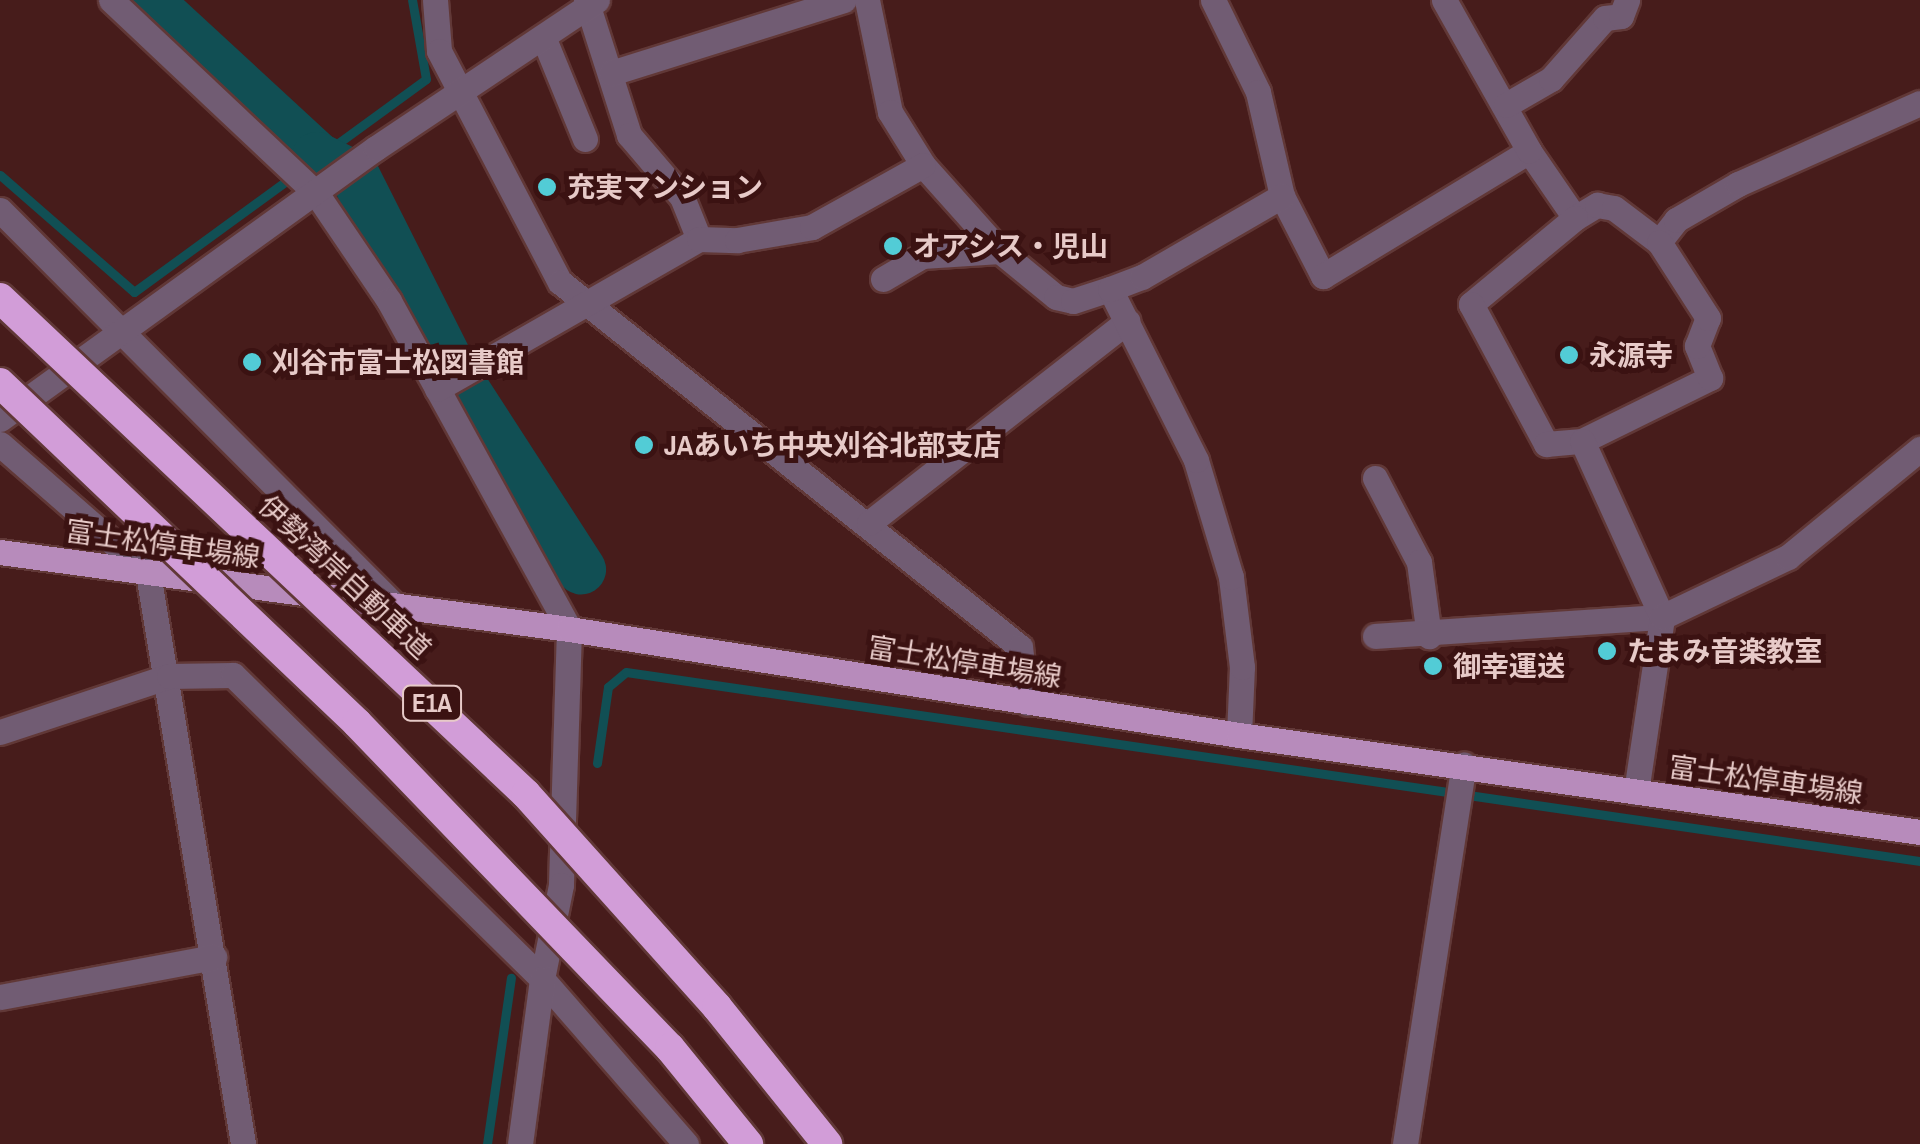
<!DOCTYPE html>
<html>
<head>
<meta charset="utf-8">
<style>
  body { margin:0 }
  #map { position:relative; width:1920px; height:1144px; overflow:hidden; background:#471c1b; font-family:"Archivo Narrow","Noto Sans JP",sans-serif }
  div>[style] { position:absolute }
  .stream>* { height:9px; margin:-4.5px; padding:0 4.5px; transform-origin:4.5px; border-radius:4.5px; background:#114f54 }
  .river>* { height:50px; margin:-25px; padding:0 25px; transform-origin:25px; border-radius:25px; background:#114f54 }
  .roads { filter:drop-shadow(2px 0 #613837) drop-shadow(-2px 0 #613837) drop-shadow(0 2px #613837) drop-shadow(0 -2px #613837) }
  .minor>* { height:25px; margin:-12.5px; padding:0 12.5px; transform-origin:12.5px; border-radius:12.5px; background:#715c73 }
  .major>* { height:25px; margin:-12.5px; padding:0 12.5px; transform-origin:12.5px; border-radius:12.5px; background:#b78bbb }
  .bridges { filter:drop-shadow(2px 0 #613837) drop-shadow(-2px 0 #613837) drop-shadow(0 2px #613837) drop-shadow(0 -2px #613837) }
  .highway-bridge>* { height:30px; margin:-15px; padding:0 15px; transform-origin:15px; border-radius:15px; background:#d29dd8 }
  .dots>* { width:28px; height:28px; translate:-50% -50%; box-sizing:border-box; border:5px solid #3b1212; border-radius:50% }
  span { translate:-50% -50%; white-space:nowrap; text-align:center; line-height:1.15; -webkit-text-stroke:10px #3b1212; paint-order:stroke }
  .shield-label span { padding:2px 8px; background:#3b1212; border:2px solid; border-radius:8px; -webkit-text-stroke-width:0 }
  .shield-label { font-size:25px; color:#e7cac8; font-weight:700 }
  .poi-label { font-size:28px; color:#e7cac8; font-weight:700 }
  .left { translate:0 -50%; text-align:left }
  .street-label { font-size:28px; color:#e7cac8 }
</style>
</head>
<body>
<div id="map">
  <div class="stream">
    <i style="left:0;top:175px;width:178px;rotate:41.1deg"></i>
    <i style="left:134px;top:292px;width:361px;rotate:-36.1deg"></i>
    <i style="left:426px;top:79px;width:80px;rotate:-100deg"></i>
    <i style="left:597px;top:763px;width:77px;rotate:-81.8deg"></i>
    <i style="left:608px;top:687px;width:23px;rotate:-40deg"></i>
    <i style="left:626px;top:672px;width:1308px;rotate:8.31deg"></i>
    <i style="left:487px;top:1144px;width:168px;rotate:-81.8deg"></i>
  </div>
  <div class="river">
    <i style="left:147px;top:0;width:231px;rotate:42.7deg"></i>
    <i style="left:317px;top:157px;width:42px;rotate:26.6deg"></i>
    <i style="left:355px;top:176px;width:220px;rotate:63.3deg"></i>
    <i style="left:454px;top:373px;width:234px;rotate:57.1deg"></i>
  </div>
  <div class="roads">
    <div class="minor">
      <i style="left:111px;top:0;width:282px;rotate:43.3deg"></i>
      <i style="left:316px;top:193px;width:130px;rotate:55.9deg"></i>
      <i style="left:389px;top:301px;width:374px;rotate:61.2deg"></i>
      <i style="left:569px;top:629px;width:256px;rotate:91.8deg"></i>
      <i style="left:561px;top:885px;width:96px;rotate:101.4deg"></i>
      <i style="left:542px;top:979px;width:219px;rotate:48.9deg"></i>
      <i style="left:435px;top:0;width:51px;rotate:85.5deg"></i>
      <i style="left:439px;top:51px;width:261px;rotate:62.4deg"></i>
      <i style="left:560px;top:282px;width:587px;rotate:38.43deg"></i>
      <i style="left:1020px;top:647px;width:56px;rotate:82.9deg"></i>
      <i style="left:586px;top:0;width:142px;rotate:72.3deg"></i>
      <i style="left:629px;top:135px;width:82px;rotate:49.5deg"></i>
      <i style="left:682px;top:197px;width:45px;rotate:68deg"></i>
      <i style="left:867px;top:0;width:114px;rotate:78.4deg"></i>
      <i style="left:890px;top:112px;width:62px;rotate:58.1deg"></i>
      <i style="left:923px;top:165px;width:115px;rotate:48.2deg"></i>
      <i style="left:1000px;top:251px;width:72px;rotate:39.4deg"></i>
      <i style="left:1056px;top:297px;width:17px;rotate:13deg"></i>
      <i style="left:1073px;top:301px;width:39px;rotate:-18deg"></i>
      <i style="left:1213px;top:0;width:102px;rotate:63.9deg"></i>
      <i style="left:1258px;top:92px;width:107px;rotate:77deg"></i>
      <i style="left:1282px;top:196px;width:90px;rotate:62.9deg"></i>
      <i style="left:1323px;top:276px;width:241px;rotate:-31.2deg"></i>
      <i style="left:1529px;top:151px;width:81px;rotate:55.5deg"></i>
      <i style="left:1575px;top:218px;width:26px;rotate:-31deg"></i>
      <i style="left:1597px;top:205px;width:17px;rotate:10deg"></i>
      <i style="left:1614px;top:208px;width:56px;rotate:37.1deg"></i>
      <i style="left:1659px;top:242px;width:28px;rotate:-52deg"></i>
      <i style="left:1676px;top:220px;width:72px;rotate:-30.1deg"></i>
      <i style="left:1738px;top:184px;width:199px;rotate:-24deg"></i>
      <i style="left:1444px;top:0;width:173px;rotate:60.6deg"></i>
      <i style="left:544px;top:39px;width:108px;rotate:67.7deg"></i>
      <i style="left:611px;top:73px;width:244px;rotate:-17.4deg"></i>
      <i style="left:1506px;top:105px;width:52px;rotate:-30deg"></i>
      <i style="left:1551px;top:79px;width:81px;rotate:-48.5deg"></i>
      <i style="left:1605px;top:18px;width:16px;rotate:-7deg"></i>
      <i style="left:1621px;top:16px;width:17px;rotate:-69deg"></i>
      <i style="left:0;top:210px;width:556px;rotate:45.07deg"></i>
      <i style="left:1575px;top:218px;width:135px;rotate:140.4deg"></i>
      <i style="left:1471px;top:304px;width:159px;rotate:61.8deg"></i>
      <i style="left:1546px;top:444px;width:36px;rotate:-5deg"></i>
      <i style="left:1582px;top:441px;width:143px;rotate:-26.2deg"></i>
      <i style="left:1710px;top:378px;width:35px;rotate:-112deg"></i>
      <i style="left:1697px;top:346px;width:30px;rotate:-69deg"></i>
      <i style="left:1708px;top:318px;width:90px;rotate:-122.8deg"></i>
      <i style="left:883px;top:279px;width:45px;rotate:-30.5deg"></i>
      <i style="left:922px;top:256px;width:78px;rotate:-3.7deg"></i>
      <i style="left:437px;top:389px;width:302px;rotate:-29.8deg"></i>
      <i style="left:699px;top:239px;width:38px;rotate:2deg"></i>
      <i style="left:737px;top:240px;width:76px;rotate:-9.8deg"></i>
      <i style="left:812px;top:227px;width:127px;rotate:-29.2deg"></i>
      <i style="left:0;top:419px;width:463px;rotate:-35.8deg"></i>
      <i style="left:376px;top:148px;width:266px;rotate:-33.8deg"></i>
      <i style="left:0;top:444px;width:196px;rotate:41.1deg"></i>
      <i style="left:148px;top:573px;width:579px;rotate:80.55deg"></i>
      <i style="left:1375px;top:478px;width:95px;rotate:62.4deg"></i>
      <i style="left:1419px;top:562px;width:75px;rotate:82.3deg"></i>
      <i style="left:869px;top:523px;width:328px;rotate:-38deg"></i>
      <i style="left:1375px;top:636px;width:288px;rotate:-3.8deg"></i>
      <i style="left:1662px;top:617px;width:193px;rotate:-114.4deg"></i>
      <i style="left:0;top:732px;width:178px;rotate:-18.3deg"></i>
      <i style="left:169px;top:676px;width:64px;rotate:-0.9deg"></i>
      <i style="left:233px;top:675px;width:433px;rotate:44.5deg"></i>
      <i style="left:542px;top:979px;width:166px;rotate:97.6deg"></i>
      <i style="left:1239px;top:735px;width:68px;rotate:-87.5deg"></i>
      <i style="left:1242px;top:667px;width:91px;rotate:-97deg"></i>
      <i style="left:1231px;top:577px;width:122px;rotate:-106.7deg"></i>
      <i style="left:1196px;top:460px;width:191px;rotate:-116.7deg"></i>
      <i style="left:1110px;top:289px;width:34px;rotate:-21deg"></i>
      <i style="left:1142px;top:277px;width:162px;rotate:-30.1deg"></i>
      <i style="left:1636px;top:792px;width:177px;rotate:-81.5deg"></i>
      <i style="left:1662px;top:617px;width:140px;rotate:-25.5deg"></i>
      <i style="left:1788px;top:557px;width:171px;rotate:-39.3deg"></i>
      <i style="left:0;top:997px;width:218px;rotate:-10.6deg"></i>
      <i style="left:1405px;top:1144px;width:384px;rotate:-81.2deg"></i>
    </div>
    <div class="major">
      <i style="left:0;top:552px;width:574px;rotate:7.71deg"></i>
      <i style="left:569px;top:629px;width:678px;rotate:8.99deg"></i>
      <i style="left:1239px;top:735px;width:688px;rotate:8.11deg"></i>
    </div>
  </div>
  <div class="bridges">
    <div class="highway-bridge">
      <i style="left:0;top:298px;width:723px;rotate:43.32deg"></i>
      <i style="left:526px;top:794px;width:286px;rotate:48.1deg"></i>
      <i style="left:717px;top:1007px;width:176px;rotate:51.2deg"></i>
      <i style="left:0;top:383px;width:493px;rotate:43.6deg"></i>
      <i style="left:357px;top:723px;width:451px;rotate:46.1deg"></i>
      <i style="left:670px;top:1048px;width:124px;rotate:50.9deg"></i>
    </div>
  </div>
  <div class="dots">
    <i style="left:547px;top:187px;background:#52ccd6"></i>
    <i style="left:893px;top:246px;background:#52ccd6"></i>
    <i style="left:1569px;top:355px;background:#52ccd6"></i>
    <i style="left:252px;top:362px;background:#52ccd6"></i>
    <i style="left:644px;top:445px;background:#52ccd6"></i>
    <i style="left:1607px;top:651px;background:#52ccd6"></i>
    <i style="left:1433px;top:666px;background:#52ccd6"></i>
  </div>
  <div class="shield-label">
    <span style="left:432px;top:703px">E1A</span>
  </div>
  <div class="poi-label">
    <span class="left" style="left:567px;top:187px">充実マンション</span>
    <span class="left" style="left:913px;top:246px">オアシス・児山</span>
    <span class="left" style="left:1589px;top:355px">永源寺</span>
    <span class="left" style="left:272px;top:362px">刈谷市富士松図書館</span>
    <span class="left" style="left:664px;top:445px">JAあいち中央刈谷北部支店</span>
    <span class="left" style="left:1627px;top:651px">たまみ音楽教室</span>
    <span class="left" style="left:1453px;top:666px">御幸運送</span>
  </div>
  <div class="street-label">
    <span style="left:163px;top:544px;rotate:8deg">富士松停車場線</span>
    <span style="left:345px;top:577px;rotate:43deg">伊勢湾岸自動車道</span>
    <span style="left:965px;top:662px;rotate:9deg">富士松停車場線</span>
    <span style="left:1766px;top:780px;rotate:8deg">富士松停車場線</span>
  </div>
</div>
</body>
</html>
